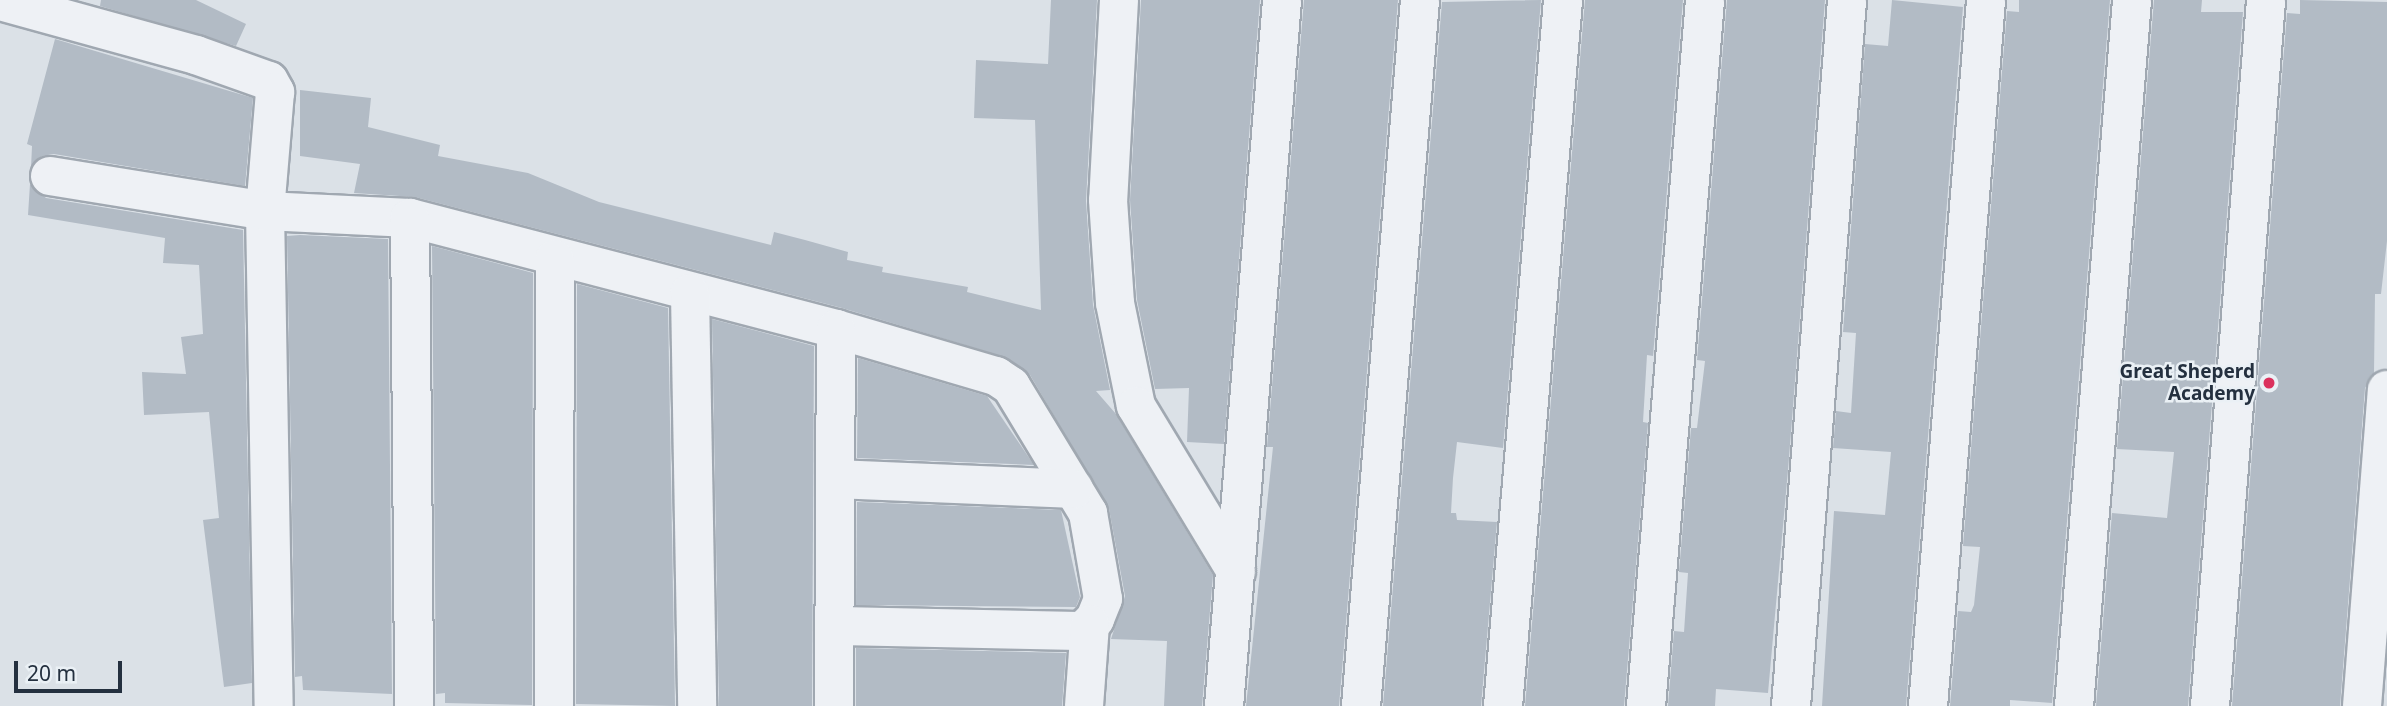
<!DOCTYPE html>
<html>
<head>
<meta charset="utf-8">
<style>
  body { margin:0 }
  #map { position:relative; width:2387px; height:706px; overflow:hidden; background:#dbe1e7; font-family:"Noto Sans",sans-serif }
  div>[style] { position:absolute }
  .building>* { inset:0; background:#b2bbc5 }
  .roads { filter:drop-shadow(2px 0 #a0a8b1) drop-shadow(-2px 0 #a0a8b1) drop-shadow(0 2px #a0a8b1) drop-shadow(0 -2px #a0a8b1) }
  .minor>* { height:38px; margin:-19px; padding:0 19px; transform-origin:19px; border-radius:19px; background:#eef1f5 }
  .dots>* { width:19px; height:19px; translate:-50% -50%; box-sizing:border-box; border:4px solid #eaf0f5; border-radius:50% }
  span { translate:-50% -50%; white-space:nowrap; text-align:center; line-height:1.15; -webkit-text-stroke:5px #eaf0f5; paint-order:stroke }
  .poi-label { font-size:19px; color:#24303f; font-weight:700 }
  .right { translate:-100% -50%; text-align:right }
  .scale { position:absolute; left:14px; top:661px; width:108px; height:32px; box-sizing:border-box; border:4px solid #24303f; border-top:0; padding-left:9px; font-size:21px; line-height:24px; white-space:nowrap; color:#24303f; -webkit-text-stroke:5px #eaf0f5; paint-order:stroke }
</style>
</head>
<body>
<div id="map">
  <div class="building">
    <i style="clip-path:polygon(101px 0,196px 0,246px 24px,236px 46px,100px 6px)"></i>
    <i style="clip-path:polygon(1051px 0,1097px 0,1086px 201px,1093px 305px,1110px 390px,1096px 391px,1116px 414px,1213px 575px,1202px 706px,1164px 706px,1167px 641px,1111px 639px,1125px 596px,1109px 509px,1030px 375px,1008px 358px,842px 308px,415px 197px,354px 193px,360px 164px,300px 156px,300px 90px,371px 98px,368px 127px,440px 145px,438px 156px,528px 173px,599px 202px,771px 245px,774px 232px,805px 240px,848px 252px,847px 260px,883px 267px,882px 272px,968px 287px,967px 292px,1041px 310px,1035px 120px,974px 118px,976px 60px,1048px 64px)"></i>
    <i style="clip-path:polygon(1141px 0,1260px 0,1224px 444px,1187px 442px,1189px 388px,1155px 389px,1137px 300px,1130px 200px)"></i>
    <i style="clip-path:polygon(1304px 0,1398px 0,1339px 706px,1246px 706px,1273px 447px,1267px 447px)"></i>
    <i style="clip-path:polygon(1541px 0,1503px 448px,1457px 442px,1453px 478px,1451px 513px,1456px 513px,1457px 520px,1497px 522px,1481px 706px,1383px 706px,1442px 2px)"></i>
    <i style="clip-path:polygon(1585px 0,1683px 0,1653px 356px,1647px 355px,1643px 422px,1648px 423px,1624px 706px,1525px 706px)"></i>
    <i style="clip-path:polygon(1727px 0,1825px 0,1788px 470px,1768px 693px,1716px 689px,1715px 706px,1668px 706px,1674px 631px,1684px 632px,1688px 573px,1679px 572px,1691px 428px,1697px 428px,1705px 361px,1697px 360px)"></i>
    <i style="clip-path:polygon(1892px 0,1963px 7px,1906px 706px,1822px 706px,1834px 511px,1885px 515px,1891px 452px,1833px 448px,1836px 411px,1851px 413px,1856px 333px,1843px 332px,1865px 44px,1888px 46px)"></i>
    <i style="clip-path:polygon(2019px 0,2110px 0,2052px 703px,2010px 700px,2010px 706px,1950px 706px,1958px 611px,1971px 612px,1974px 605px,1980px 547px,1963px 546px,2007px 11px,2019px 12px)"></i>
    <i style="clip-path:polygon(2154px 0,2202px 0,2201px 12px,2243px 12px,2188px 706px,2096px 706px,2112px 513px,2167px 518px,2174px 452px,2117px 449px)"></i>
    <i style="clip-path:polygon(2300px 0,2387px 2px,2387px 241px,2381px 294px,2375px 294px,2374px 373px,2365px 388px,2340px 706px,2232px 706px,2287px 13px,2300px 14px)"></i>
    <i style="clip-path:polygon(55px 39px,253px 98px,245px 186px,54px 154px,42px 156px,31px 168px,32px 146px,27px 144px)"></i>
    <i style="clip-path:polygon(30px 184px,46px 198px,243px 230px,252px 683px,224px 687px,203px 520px,219px 518px,209px 412px,144px 415px,142px 372px,186px 374px,181px 337px,203px 334px,199px 265px,163px 263px,165px 238px,28px 215px)"></i>
    <i style="clip-path:polygon(300px 235px,388px 239px,392px 694px,303px 690px,302px 676px,295px 677px,287px 236px)"></i>
    <i style="clip-path:polygon(432px 246px,533px 273px,532px 705px,445px 703px,445px 693px,436px 694px)"></i>
    <i style="clip-path:polygon(577px 284px,668px 308px,675px 706px,576px 704px)"></i>
    <i style="clip-path:polygon(712px 319px,814px 346px,812px 706px,719px 706px)"></i>
    <i style="clip-path:polygon(858px 358px,987px 396px,1034px 465px,857px 458px)"></i>
    <i style="clip-path:polygon(857px 502px,1061px 510px,1080px 597px,1076px 607px,856px 605px)"></i>
    <i style="clip-path:polygon(856px 648px,1066px 653px,1062px 706px,856px 706px)"></i>
  </div>
  <div class="roads">
    <div class="minor">
      <i style="left:1119px;top:0;width:200px;rotate:93.1deg"></i>
      <i style="left:1108px;top:200px;width:103px;rotate:86.1deg"></i>
      <i style="left:1115px;top:303px;width:105px;rotate:78.5deg"></i>
      <i style="left:1136px;top:406px;width:193px;rotate:58.8deg"></i>
      <i style="left:0;top:1px;width:203px;rotate:15.4deg"></i>
      <i style="left:196px;top:55px;width:77px;rotate:19.6deg"></i>
      <i style="left:269px;top:81px;width:13px;rotate:61deg"></i>
      <i style="left:275px;top:92px;width:119px;rotate:94.8deg"></i>
      <i style="left:265px;top:211px;width:495px;rotate:89deg"></i>
      <i style="left:50px;top:176px;width:218px;rotate:9.2deg"></i>
      <i style="left:265px;top:211px;width:145px;rotate:2.8deg"></i>
      <i style="left:410px;top:218px;width:440px;rotate:14.6deg"></i>
      <i style="left:836px;top:329px;width:167px;rotate:16.4deg"></i>
      <i style="left:996px;top:376px;width:18px;rotate:34deg"></i>
      <i style="left:1011px;top:386px;width:149px;rotate:58.8deg"></i>
      <i style="left:1088px;top:513px;width:87px;rotate:80.1deg"></i>
      <i style="left:1103px;top:599px;width:22px;rotate:112deg"></i>
      <i style="left:1095px;top:619px;width:17px;rotate:135deg"></i>
      <i style="left:1083px;top:631px;width:248px;rotate:-178.8deg"></i>
      <i style="left:410px;top:218px;width:488px;rotate:89.5deg"></i>
      <i style="left:690px;top:293px;width:413px;rotate:89deg"></i>
      <i style="left:836px;top:479px;width:238px;rotate:2.4deg"></i>
      <i style="left:554px;top:706px;width:447px;rotate:-89.9deg"></i>
      <i style="left:834px;top:706px;width:377px;rotate:-89.7deg"></i>
      <i style="left:1084px;top:706px;width:82px;rotate:-85.8deg"></i>
      <i style="left:1224px;top:706px;width:708px;rotate:-85.3deg"></i>
      <i style="left:1361px;top:706px;width:708px;rotate:-85.22deg"></i>
      <i style="left:1503px;top:706px;width:709px;rotate:-85.14deg"></i>
      <i style="left:1646px;top:706px;width:708px;rotate:-85.22deg"></i>
      <i style="left:1791px;top:706px;width:708px;rotate:-85.46deg"></i>
      <i style="left:1928px;top:706px;width:708px;rotate:-85.3deg"></i>
      <i style="left:2074px;top:706px;width:708px;rotate:-85.3deg"></i>
      <i style="left:2210px;top:706px;width:708px;rotate:-85.46deg"></i>
      <i style="left:2362px;top:706px;width:317px;rotate:-85.5deg"></i>
    </div>
  </div>
  <div class="dots">
    <i style="left:2269px;top:383px;background:#db315d"></i>
  </div>
  <div class="poi-label">
    <span class="right" style="left:2255px;top:383px">Great Sheperd<br>Academy</span>
  </div>
  <div class="scale">20 m</div>
</div>
</body>
</html>
